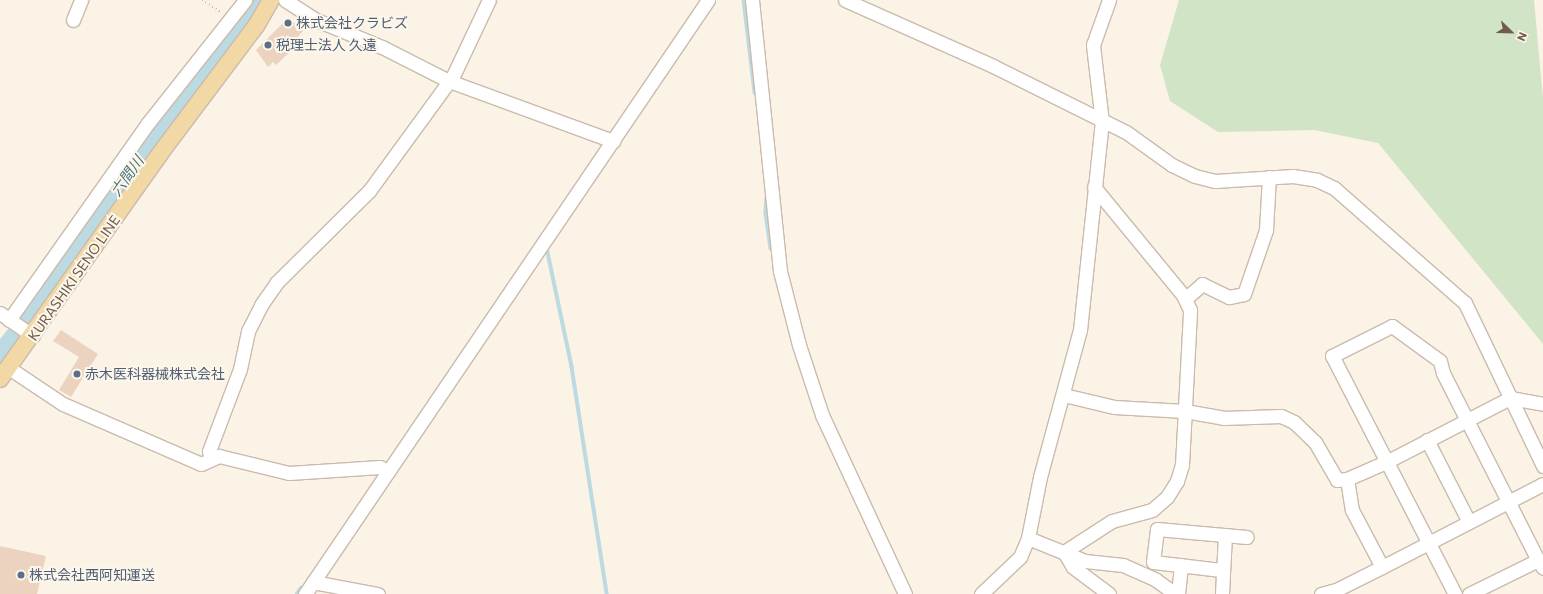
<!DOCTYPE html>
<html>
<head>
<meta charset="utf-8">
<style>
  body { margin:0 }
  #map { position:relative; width:1543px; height:594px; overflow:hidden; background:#faf3e6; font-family:Commissioner,"Noto Sans JP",sans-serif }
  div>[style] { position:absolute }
  .green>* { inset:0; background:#d1e5c6 }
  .stream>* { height:3.5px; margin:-1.75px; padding:0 1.75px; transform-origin:1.75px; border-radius:1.75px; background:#bcdae1 }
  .river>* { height:20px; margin:-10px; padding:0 10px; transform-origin:10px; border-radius:10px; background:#bcdae1 }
  .building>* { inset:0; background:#ecd3c0 }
  .path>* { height:2px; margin-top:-1px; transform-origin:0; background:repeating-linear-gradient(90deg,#d0b7a4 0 1px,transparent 0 4px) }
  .roads { filter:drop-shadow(1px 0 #cabbad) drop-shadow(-1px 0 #cabbad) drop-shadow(0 1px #cabbad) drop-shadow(0 -1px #cabbad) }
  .minor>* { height:13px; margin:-6.5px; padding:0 6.5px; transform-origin:6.5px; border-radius:6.5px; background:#fff }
  .major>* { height:16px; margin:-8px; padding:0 8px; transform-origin:8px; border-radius:8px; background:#f1d8a5 }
  .dots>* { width:11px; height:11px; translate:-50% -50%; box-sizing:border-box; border:2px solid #fdf7eb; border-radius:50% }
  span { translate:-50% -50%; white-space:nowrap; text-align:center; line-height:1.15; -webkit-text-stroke:4px #fdf7eb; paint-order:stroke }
  .service-label { font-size:14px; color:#4e5e75 }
  .left { translate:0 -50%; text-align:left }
  .street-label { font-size:14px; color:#705b4e }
  .water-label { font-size:15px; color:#4a7580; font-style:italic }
  .north { position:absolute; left:1491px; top:12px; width:40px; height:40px; -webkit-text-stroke:3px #fdf7eb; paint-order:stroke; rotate:113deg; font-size:11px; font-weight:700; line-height:16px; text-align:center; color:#705b4e }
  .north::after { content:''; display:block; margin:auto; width:14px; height:18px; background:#705b4e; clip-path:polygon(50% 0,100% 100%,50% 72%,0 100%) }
</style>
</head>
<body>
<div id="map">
  <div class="green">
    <i style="clip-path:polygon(1179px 0,1534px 0,1543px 98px,1543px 344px,1378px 143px,1314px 130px,1218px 132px,1170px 101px,1160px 65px)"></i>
  </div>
  <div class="stream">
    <i style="left:744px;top:0;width:93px;rotate:83.2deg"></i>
    <i style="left:767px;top:197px;width:16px;rotate:94deg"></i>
    <i style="left:766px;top:213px;width:36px;rotate:82deg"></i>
    <i style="left:547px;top:248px;width:122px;rotate:78.1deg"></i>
    <i style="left:572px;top:367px;width:230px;rotate:81.2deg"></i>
    <i style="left:297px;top:594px;width:7px;rotate:-56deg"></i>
  </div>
  <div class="river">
    <i style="left:0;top:355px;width:45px;rotate:-51.3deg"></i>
    <i style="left:28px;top:320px;width:183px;rotate:-55.7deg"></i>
    <i style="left:131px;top:169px;width:211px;rotate:-53.1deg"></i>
  </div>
  <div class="building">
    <i style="clip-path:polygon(288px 18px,304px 30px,294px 41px,297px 45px,276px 65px,273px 62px,268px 67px,256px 50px)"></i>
    <i style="clip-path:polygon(61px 330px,98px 354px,71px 397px,59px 390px,79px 357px,53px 341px)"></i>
    <i style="clip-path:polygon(0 546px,46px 556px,37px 594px,0 594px)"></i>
  </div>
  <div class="path">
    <i style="left:202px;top:0;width:22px;rotate:32deg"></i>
  </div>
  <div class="roads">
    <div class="minor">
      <i style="left:285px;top:0;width:35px;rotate:33deg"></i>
      <i style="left:314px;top:19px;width:74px;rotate:22.4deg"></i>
      <i style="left:382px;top:47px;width:75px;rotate:26.9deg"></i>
      <i style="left:449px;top:81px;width:175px;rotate:20.1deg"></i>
      <i style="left:752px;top:0;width:272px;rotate:84.1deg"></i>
      <i style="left:780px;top:271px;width:76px;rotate:75.6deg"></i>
      <i style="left:799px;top:345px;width:74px;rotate:71.8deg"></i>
      <i style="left:822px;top:415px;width:197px;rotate:65.1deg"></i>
      <i style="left:845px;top:0;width:162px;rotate:24deg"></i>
      <i style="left:993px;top:66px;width:148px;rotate:26.4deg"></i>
      <i style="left:1126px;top:132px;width:57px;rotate:35.7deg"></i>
      <i style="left:1172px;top:165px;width:25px;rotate:26deg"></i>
      <i style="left:1195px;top:176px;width:21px;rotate:14deg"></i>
      <i style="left:1215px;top:181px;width:78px;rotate:-3.7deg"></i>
      <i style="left:1293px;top:176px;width:24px;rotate:9deg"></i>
      <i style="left:1317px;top:180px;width:19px;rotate:25deg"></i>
      <i style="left:1334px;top:188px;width:174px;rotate:41.3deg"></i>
      <i style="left:1465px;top:303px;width:181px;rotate:64.4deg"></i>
      <i style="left:73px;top:20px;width:22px;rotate:-68deg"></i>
      <i style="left:1185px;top:299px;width:23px;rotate:-41deg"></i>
      <i style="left:1202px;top:284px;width:30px;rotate:26deg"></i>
      <i style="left:1229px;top:297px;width:15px;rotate:-11deg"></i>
      <i style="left:1244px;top:294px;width:68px;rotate:-71deg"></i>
      <i style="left:1266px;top:230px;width:53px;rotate:-86.8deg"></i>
      <i style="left:0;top:313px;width:40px;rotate:34.9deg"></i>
      <i style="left:9px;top:320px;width:241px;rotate:-54.8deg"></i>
      <i style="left:148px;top:123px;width:157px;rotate:-51.7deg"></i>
      <i style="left:9px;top:368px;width:65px;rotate:33.7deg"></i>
      <i style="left:63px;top:404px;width:150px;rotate:23.5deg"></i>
      <i style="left:201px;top:464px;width:20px;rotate:-24deg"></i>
      <i style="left:219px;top:456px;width:72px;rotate:13.7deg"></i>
      <i style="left:289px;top:473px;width:91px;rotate:-3.8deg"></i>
      <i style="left:380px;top:467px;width:9px;rotate:32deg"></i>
      <i style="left:1064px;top:395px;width:51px;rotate:13.5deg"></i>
      <i style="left:1114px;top:407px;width:71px;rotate:3.2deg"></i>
      <i style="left:1185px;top:411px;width:39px;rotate:10deg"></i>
      <i style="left:1223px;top:418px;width:58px;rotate:-2deg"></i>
      <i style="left:1281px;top:416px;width:14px;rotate:25deg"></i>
      <i style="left:1294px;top:422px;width:29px;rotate:44deg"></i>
      <i style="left:1315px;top:442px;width:44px;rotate:59.9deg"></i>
      <i style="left:1337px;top:480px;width:10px;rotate:-6deg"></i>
      <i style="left:1347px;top:479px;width:43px;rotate:-23.6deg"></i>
      <i style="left:1386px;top:462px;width:140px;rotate:-27.3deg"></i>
      <i style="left:1510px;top:398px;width:34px;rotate:10deg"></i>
      <i style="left:1427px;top:440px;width:92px;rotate:62.9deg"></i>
      <i style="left:211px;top:459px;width:8px;rotate:-104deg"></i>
      <i style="left:209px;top:451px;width:88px;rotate:-69.3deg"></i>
      <i style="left:240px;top:369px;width:39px;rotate:-78deg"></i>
      <i style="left:248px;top:331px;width:29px;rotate:-63deg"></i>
      <i style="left:261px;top:305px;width:28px;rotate:-55deg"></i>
      <i style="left:277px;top:282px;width:129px;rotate:-44.7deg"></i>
      <i style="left:369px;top:191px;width:142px;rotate:-53.9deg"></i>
      <i style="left:453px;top:76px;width:84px;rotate:-64.7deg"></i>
      <i style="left:1347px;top:479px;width:31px;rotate:81deg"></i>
      <i style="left:1352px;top:510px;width:64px;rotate:62.2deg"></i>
      <i style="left:1028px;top:538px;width:61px;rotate:22deg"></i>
      <i style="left:1085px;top:561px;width:38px;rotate:6deg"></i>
      <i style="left:1123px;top:565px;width:36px;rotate:24deg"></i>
      <i style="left:1156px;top:580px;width:24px;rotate:36deg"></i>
      <i style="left:1064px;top:552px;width:57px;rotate:-32.9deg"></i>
      <i style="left:1112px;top:521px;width:41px;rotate:-15.4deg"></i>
      <i style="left:1152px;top:510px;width:20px;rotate:-41deg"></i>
      <i style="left:1167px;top:497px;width:19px;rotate:-58deg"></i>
      <i style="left:1177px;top:481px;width:17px;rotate:-73deg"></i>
      <i style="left:1182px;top:465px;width:155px;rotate:-87deg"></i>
      <i style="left:1190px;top:310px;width:17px;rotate:-115deg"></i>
      <i style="left:1183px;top:295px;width:140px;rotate:-129.5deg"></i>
      <i style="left:1064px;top:552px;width:17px;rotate:59deg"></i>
      <i style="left:1073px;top:567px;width:45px;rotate:36.9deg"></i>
      <i style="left:1221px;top:570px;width:68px;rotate:-173.3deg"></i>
      <i style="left:1153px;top:562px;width:33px;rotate:-83deg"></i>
      <i style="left:1157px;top:529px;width:90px;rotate:5.1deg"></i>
      <i style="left:313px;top:582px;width:66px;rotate:10.5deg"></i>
      <i style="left:305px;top:594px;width:718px;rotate:-55.85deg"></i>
      <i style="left:981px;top:594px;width:54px;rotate:-43.5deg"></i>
      <i style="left:1020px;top:557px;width:21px;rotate:-67deg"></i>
      <i style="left:1028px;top:538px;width:62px;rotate:-78.9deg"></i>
      <i style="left:1040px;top:477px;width:152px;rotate:-74.8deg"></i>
      <i style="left:1080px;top:330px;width:209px;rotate:-84deg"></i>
      <i style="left:1102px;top:122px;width:78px;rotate:-96.7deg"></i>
      <i style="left:1093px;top:45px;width:48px;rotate:-70.4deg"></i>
      <i style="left:1178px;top:594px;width:29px;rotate:-84deg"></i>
      <i style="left:1222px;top:594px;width:59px;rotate:-87.1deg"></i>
      <i style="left:1321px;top:594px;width:16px;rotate:-15deg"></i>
      <i style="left:1336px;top:590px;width:51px;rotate:-26.6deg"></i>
      <i style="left:1382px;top:567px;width:181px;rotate:-27.3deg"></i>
      <i style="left:1455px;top:594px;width:268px;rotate:-117.3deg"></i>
      <i style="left:1332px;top:356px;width:67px;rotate:-26.6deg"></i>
      <i style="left:1392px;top:326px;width:59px;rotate:36.1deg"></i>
      <i style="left:1440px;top:361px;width:12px;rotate:76deg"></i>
      <i style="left:1443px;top:373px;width:210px;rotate:63.1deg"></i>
      <i style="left:1469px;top:594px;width:77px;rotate:-26.2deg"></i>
      <i style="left:1538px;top:560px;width:9px;rotate:58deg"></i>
    </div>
    <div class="major">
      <i style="left:0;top:379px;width:275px;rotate:-54.6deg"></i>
      <i style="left:159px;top:155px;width:161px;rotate:-53.1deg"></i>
      <i style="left:256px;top:26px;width:30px;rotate:-60deg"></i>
    </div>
  </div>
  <div class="dots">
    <i style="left:288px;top:23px;background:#5c6f8a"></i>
    <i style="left:268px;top:45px;background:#5c6f8a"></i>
    <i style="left:77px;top:374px;background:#5c6f8a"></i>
    <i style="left:21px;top:575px;background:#5c6f8a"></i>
  </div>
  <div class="service-label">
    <span class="left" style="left:296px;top:23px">株式会社クラビズ</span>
    <span class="left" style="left:276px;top:45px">税理士法人 久遠</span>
    <span class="left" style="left:85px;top:374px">赤木医科器械株式会社</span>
    <span class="left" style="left:29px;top:575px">株式会社西阿知運送</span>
  </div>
  <div class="street-label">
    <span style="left:74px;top:278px;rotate:-55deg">KURASHIKI SENO LINE</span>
  </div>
  <div class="water-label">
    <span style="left:127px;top:176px;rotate:-55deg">六間川</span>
  </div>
  <div class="north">N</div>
</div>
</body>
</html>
